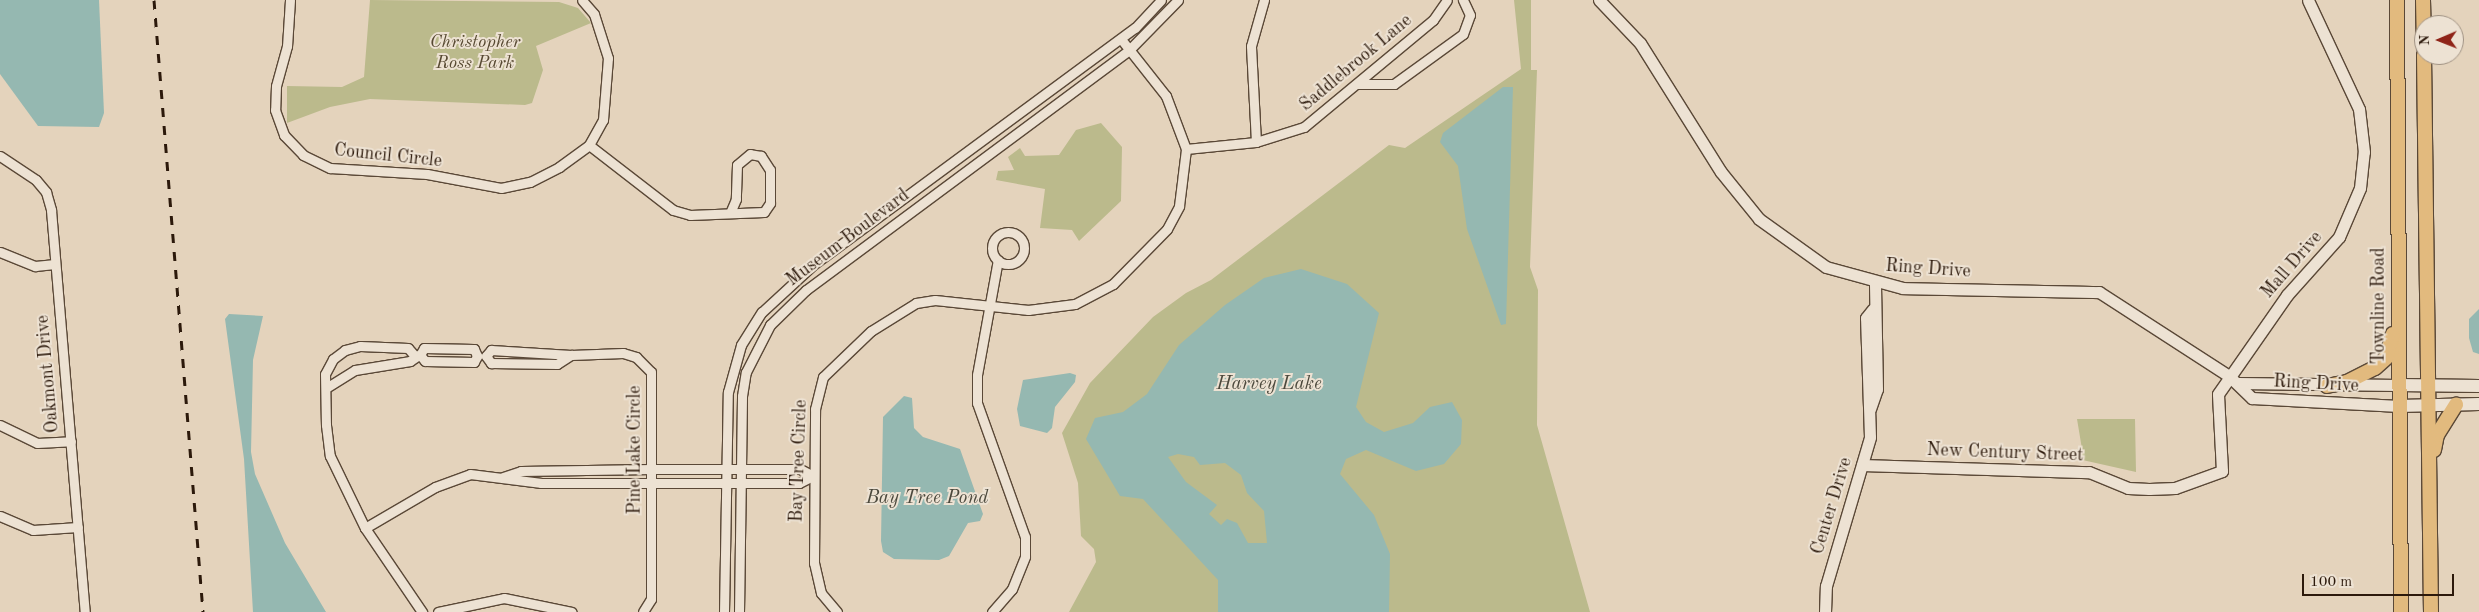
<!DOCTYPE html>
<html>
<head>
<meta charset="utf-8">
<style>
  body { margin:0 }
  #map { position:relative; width:2479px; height:612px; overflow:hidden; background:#e4d3bc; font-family:"Old Standard TT",serif }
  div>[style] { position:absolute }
  .green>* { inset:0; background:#bbba8c }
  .water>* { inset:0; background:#95b8b1 }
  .roads { filter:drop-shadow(1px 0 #5a4837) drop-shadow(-1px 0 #5a4837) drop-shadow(0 1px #5a4837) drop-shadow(0 -1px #5a4837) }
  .minor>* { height:9px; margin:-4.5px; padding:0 4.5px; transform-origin:4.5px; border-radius:4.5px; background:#ede2d3 }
  .minor>.ring { margin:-4.5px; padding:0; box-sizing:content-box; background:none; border:9px solid #ede2d3; border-radius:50% }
  .tertiary>* { height:11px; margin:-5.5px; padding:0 5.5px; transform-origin:5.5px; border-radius:5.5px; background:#ede2d3 }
  .secondary>* { height:12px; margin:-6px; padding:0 6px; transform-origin:6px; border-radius:6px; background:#ede2d3 }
  .primary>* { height:14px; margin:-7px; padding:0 7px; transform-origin:7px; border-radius:7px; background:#e2ba7e }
  .rail>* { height:3px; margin-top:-1.5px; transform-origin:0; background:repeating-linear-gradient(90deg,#2c190b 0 9px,transparent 0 18px) }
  span { translate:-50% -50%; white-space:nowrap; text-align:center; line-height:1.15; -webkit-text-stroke:4px #ede2d3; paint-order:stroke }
  .park-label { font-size:18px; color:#574932; font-style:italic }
  .street-label { font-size:18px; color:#2c190b }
  .water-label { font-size:19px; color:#4c493d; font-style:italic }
  .north { position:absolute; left:2414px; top:15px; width:50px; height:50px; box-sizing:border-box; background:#ede2d3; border:1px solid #a09283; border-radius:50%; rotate:269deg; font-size:14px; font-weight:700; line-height:20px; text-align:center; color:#2c190b }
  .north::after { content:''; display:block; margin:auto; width:18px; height:22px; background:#8f2418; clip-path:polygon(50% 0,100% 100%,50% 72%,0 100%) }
  .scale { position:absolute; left:2302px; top:574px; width:152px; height:22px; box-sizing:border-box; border:2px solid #2c190b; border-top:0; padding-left:6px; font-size:15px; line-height:18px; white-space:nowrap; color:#2c190b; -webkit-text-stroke:4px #ede2d3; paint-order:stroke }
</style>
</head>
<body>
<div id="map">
  <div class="green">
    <i style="clip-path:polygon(370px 0,559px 2px,578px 8px,591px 23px,536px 46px,543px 70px,532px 103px,525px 105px,370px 99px,330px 107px,287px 123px,287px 86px,342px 87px,364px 77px)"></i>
    <i style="clip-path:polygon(1514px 0,1531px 0,1531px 70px,1537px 70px,1530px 267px,1538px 290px,1537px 425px,1590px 612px,1069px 612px,1096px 562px,1094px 549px,1081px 536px,1078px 483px,1062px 433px,1090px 383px,1153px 317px,1186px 293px,1211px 280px,1389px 145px,1405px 148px,1521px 69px)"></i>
    <i style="clip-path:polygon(1101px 123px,1122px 147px,1121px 201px,1079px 241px,1072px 230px,1040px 228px,1045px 189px,996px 180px,998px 171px,1014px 170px,1008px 157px,1020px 148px,1025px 156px,1059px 155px,1076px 130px)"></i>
    <i style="clip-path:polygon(2077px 419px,2135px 419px,2136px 472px,2078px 459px,2077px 449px,2082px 449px)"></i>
  </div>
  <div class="water">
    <i style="clip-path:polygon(0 0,99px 0,104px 113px,99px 127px,38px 126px,0 74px)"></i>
    <i style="clip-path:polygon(1503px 87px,1513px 87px,1506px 324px,1501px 325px,1467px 229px,1458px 166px,1440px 142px,1443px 133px)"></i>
    <i style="clip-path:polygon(evenodd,1301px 269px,1347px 284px,1379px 313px,1356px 407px,1366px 422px,1384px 432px,1413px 423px,1430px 407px,1452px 402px,1462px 420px,1461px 444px,1444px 464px,1416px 471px,1366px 450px,1346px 459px,1340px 474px,1374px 515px,1390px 554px,1389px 612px,1218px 612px,1218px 580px,1143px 499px,1120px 496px,1086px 439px,1095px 418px,1123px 412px,1147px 394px,1179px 345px,1225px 305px,1264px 278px,1301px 269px,1178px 454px,1194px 457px,1200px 465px,1225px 463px,1241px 475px,1247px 493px,1264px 511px,1267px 543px,1248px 543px,1237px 523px,1227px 519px,1221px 525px,1209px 514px,1217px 505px,1186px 482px,1168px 457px,1178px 454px)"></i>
    <i style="clip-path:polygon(2479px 309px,2479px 354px,2473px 352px,2469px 338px,2469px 319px)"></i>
    <i style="clip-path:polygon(229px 314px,263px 316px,253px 360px,251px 452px,255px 474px,285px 543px,326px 612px,253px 612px,244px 459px,225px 319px)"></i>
    <i style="clip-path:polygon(1070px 373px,1076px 375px,1075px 382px,1055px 407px,1052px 428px,1047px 433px,1020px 426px,1017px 409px,1023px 380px)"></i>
    <i style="clip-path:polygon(904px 396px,912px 398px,914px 428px,923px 437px,960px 449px,983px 514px,980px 521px,968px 523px,949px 556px,939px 560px,894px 559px,883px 552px,881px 541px,883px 417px)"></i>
  </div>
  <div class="roads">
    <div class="minor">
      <i style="left:290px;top:0;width:46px;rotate:93.7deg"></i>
      <i style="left:287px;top:46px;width:41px;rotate:105.4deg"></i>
      <i style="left:276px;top:86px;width:24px;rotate:92deg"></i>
      <i style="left:275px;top:110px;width:27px;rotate:70deg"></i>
      <i style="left:284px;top:135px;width:28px;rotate:46deg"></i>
      <i style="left:303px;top:155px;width:30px;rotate:26deg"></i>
      <i style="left:330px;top:168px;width:97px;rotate:3.5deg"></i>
      <i style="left:427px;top:174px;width:75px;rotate:10.7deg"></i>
      <i style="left:501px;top:188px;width:30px;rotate:-12deg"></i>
      <i style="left:530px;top:182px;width:33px;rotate:-27deg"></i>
      <i style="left:559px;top:167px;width:37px;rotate:-36deg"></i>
      <i style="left:589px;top:145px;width:29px;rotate:-61deg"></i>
      <i style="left:603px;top:120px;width:62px;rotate:-85.4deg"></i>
      <i style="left:608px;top:58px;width:46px;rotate:-107.7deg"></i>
      <i style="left:594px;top:14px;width:18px;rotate:-131deg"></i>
      <i style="left:1358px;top:84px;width:36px"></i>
      <i style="left:1394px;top:84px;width:85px;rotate:-35.9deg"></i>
      <i style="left:1463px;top:34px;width:20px;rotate:-70deg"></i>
      <i style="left:1470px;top:15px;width:17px;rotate:-115deg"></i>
      <i style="left:1256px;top:142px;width:96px;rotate:-93deg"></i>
      <i style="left:1251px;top:46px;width:48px;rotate:-74.2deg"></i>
      <i style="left:589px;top:145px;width:106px;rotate:37.7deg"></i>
      <i style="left:673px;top:210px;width:18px;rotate:16deg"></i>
      <i style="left:690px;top:215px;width:74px;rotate:-2.3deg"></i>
      <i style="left:764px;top:212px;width:11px;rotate:-56deg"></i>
      <i style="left:770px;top:203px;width:33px;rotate:-90deg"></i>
      <i style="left:770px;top:170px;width:17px;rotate:-123deg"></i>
      <i style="left:761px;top:156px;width:11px;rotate:-170deg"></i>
      <i style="left:750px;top:154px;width:17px;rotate:140deg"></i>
      <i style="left:737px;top:165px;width:34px;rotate:92deg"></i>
      <i style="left:736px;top:199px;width:15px;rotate:113deg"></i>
      <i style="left:1186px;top:149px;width:70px;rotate:-5.7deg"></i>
      <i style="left:1256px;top:142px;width:50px;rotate:-17.4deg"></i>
      <i style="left:1304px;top:127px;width:168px;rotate:-39.7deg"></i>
      <i style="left:1433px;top:20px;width:24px;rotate:-55deg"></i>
      <i style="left:0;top:156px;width:43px;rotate:33.7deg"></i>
      <i style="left:36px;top:180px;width:16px;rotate:50deg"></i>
      <i style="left:46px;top:192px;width:19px;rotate:74deg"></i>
      <i style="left:51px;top:210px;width:403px;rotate:85.2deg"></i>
      <i class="ring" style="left:992px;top:232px;width:23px;height:23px"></i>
      <i style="left:0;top:252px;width:38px;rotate:22deg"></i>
      <i style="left:35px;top:266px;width:20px;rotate:-6deg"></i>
      <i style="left:414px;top:355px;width:9px;rotate:-131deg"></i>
      <i style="left:408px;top:348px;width:48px;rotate:-177.6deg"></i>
      <i style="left:360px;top:346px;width:16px;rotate:165deg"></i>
      <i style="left:345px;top:350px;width:15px;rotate:143deg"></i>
      <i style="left:333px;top:359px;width:17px;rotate:118deg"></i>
      <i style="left:325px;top:374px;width:51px;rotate:88.9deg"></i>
      <i style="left:326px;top:425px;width:31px;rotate:83deg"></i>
      <i style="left:330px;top:456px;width:80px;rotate:64.1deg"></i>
      <i style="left:365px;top:528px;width:102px;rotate:55.8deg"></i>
      <i style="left:420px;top:355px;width:8px;rotate:-60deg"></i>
      <i style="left:424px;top:348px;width:50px;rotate:1.1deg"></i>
      <i style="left:474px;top:349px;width:8px;rotate:67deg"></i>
      <i style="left:420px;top:355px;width:8px;rotate:50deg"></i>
      <i style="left:425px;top:361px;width:49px;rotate:1.2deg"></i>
      <i style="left:474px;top:362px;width:7px;rotate:-63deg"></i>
      <i style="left:486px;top:356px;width:8px;rotate:-50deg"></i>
      <i style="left:491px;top:350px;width:80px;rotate:3.6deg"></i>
      <i style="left:571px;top:355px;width:52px;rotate:-2.2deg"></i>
      <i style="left:623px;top:353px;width:14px;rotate:17deg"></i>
      <i style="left:636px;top:357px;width:21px;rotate:45deg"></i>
      <i style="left:651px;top:372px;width:227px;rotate:90deg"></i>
      <i style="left:651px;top:599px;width:15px;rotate:122deg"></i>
      <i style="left:486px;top:356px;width:9px;rotate:54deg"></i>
      <i style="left:491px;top:363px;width:66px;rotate:0.9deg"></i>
      <i style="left:557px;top:364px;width:17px;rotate:-33deg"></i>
      <i style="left:326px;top:388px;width:34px;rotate:-32deg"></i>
      <i style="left:355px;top:370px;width:56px;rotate:-9.3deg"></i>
      <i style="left:410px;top:361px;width:11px;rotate:-34deg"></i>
      <i style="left:0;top:425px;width:41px;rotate:25.9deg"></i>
      <i style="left:37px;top:443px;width:34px;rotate:-3deg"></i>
      <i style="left:503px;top:477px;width:19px;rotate:-18deg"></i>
      <i style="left:521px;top:471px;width:131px;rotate:-0.9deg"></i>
      <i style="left:652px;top:469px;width:148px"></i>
      <i style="left:800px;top:469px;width:15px;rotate:28deg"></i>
      <i style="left:0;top:516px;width:36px;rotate:23deg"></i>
      <i style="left:33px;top:530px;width:45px;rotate:-3.8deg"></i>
      <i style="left:365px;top:528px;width:81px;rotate:-30.4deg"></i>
      <i style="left:435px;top:487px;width:37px;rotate:-20deg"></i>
      <i style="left:470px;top:474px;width:72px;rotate:7.2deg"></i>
      <i style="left:541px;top:483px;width:258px"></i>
      <i style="left:799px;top:483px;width:16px;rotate:-27deg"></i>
      <i style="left:438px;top:612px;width:67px;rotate:-12deg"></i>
      <i style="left:504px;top:598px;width:69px;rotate:11.6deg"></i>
      <i style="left:724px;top:612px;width:220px;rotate:-89deg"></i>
      <i style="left:728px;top:392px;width:49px;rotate:-74.5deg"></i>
      <i style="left:741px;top:345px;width:39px;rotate:-58deg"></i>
      <i style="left:762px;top:312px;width:69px;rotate:-42.7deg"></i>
      <i style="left:813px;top:265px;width:400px;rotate:-36.4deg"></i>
      <i style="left:1135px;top:28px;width:38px;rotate:-47deg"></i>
      <i style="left:739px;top:612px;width:216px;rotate:-89.2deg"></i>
      <i style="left:742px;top:396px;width:24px;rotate:-81deg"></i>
      <i style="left:746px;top:372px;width:53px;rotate:-62.9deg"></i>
      <i style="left:770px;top:325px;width:50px;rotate:-44.2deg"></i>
      <i style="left:806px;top:290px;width:402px;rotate:-36.6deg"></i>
      <i style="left:1129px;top:50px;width:70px;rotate:-45.6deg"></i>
      <i style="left:837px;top:612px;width:25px;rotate:-130deg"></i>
      <i style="left:821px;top:593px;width:31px;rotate:-103deg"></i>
      <i style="left:814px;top:563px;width:154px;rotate:-89.6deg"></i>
      <i style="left:815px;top:409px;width:33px;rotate:-76deg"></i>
      <i style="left:823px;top:377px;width:66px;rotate:-43.8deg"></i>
      <i style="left:871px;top:331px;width:53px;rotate:-31.9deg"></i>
      <i style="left:916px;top:303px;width:19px;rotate:-9deg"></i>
      <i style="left:935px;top:300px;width:94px;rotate:6.1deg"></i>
      <i style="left:1028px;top:310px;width:47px;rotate:-7.3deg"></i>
      <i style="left:1075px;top:304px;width:43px;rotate:-27.8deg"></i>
      <i style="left:1113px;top:284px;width:77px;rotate:-45.5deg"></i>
      <i style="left:1167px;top:229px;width:26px;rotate:-62deg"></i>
      <i style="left:1179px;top:206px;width:57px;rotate:-83deg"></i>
      <i style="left:1186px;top:149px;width:57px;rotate:-110.7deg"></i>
      <i style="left:1166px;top:96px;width:73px;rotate:-128.3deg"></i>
      <i style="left:992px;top:612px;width:30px;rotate:-49deg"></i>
      <i style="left:1012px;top:589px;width:35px;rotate:-68deg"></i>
      <i style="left:1025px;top:556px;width:19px;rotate:-90deg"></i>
      <i style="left:1025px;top:537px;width:142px;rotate:-109.7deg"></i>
      <i style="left:977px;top:403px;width:28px;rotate:-90deg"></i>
      <i style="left:977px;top:375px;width:117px;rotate:-79.7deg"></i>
    </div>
    <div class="tertiary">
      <i style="left:1599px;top:0;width:59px;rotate:46.4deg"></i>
      <i style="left:1640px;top:43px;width:152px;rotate:57.9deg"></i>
      <i style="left:1721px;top:172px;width:60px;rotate:51deg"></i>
      <i style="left:1759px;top:219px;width:82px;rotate:35.6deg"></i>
      <i style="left:1826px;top:267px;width:80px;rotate:15.3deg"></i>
      <i style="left:1903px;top:288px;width:196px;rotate:1.2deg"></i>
      <i style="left:2099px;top:292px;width:155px;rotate:32.9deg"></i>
      <i style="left:2229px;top:376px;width:32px;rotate:44deg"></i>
      <i style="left:2252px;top:398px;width:147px;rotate:3.1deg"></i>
      <i style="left:2238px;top:383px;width:160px;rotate:0.7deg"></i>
      <i style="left:1870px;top:409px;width:21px;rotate:-71deg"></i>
      <i style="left:1877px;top:389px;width:106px;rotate:-91.1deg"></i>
      <i style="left:1862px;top:465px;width:227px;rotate:1.8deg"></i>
      <i style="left:2089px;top:472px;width:42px;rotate:22.3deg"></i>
      <i style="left:2128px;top:488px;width:21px;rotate:3deg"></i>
      <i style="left:2149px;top:489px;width:26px;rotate:-2deg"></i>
      <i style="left:2175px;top:488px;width:50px;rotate:-19.9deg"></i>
      <i style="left:2222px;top:471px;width:77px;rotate:-93deg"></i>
      <i style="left:2218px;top:394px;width:121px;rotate:-55.1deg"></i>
      <i style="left:2287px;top:295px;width:78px;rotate:-48.1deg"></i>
      <i style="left:2339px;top:237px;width:53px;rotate:-66.8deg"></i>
      <i style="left:2360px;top:188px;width:36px;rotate:-84deg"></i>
      <i style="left:2364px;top:152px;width:43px;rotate:-96.6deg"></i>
      <i style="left:2359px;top:109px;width:120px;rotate:-115.1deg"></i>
      <i style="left:1825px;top:612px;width:26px;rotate:-88deg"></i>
      <i style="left:1826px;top:586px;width:155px;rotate:-73.5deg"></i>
      <i style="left:1870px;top:437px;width:119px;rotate:-91.9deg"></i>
      <i style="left:1866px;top:318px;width:11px;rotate:-52deg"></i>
    </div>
    <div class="secondary">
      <i style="left:2398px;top:385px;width:81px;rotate:0.7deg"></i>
      <i style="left:2399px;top:406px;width:80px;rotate:-1.4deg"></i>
    </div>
    <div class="primary">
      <i style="left:2397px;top:0;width:612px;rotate:89.63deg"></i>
      <i style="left:2423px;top:0;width:47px;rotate:88.8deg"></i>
      <i style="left:2424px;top:55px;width:557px;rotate:89.28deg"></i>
      <i style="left:2327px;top:386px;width:20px;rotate:-11deg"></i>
      <i style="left:2347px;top:382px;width:31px;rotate:-27deg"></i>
      <i style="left:2375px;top:368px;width:15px;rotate:-42deg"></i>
      <i style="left:2386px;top:358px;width:25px;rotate:-74deg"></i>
      <i style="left:2434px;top:450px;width:15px;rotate:-79deg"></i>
      <i style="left:2437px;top:435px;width:36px;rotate:-58deg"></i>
    </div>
  </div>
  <div class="rail">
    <i style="left:154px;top:0;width:614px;rotate:85.42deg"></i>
  </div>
  <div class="park-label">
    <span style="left:475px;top:53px">Christopher<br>Ross Park</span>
  </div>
  <div class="street-label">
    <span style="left:1356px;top:63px;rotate:-40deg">Saddlebrook Lane</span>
    <span style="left:388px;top:156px;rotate:6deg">Council Circle</span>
    <span style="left:848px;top:238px;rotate:-37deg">Museum Boulevard</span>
    <span style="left:2292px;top:265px;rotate:-49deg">Mall Drive</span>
    <span style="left:1928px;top:269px;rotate:4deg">Ring Drive</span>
    <span style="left:2379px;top:306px;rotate:-90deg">Townline Road</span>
    <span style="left:48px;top:374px;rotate:-95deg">Oakmont Drive</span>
    <span style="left:2316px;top:384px;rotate:3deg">Ring Drive</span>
    <span style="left:635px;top:450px;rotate:-90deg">Pine Lake Circle</span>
    <span style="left:2005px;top:453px;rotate:2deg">New Century Street</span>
    <span style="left:799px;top:461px;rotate:-88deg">Bay Tree Circle</span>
    <span style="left:1832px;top:506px;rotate:-73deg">Center Drive</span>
  </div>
  <div class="water-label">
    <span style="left:1269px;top:385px">Harvey Lake</span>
    <span style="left:927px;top:499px">Bay Tree Pond</span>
  </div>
  <div class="north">N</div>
  <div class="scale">100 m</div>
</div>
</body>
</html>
